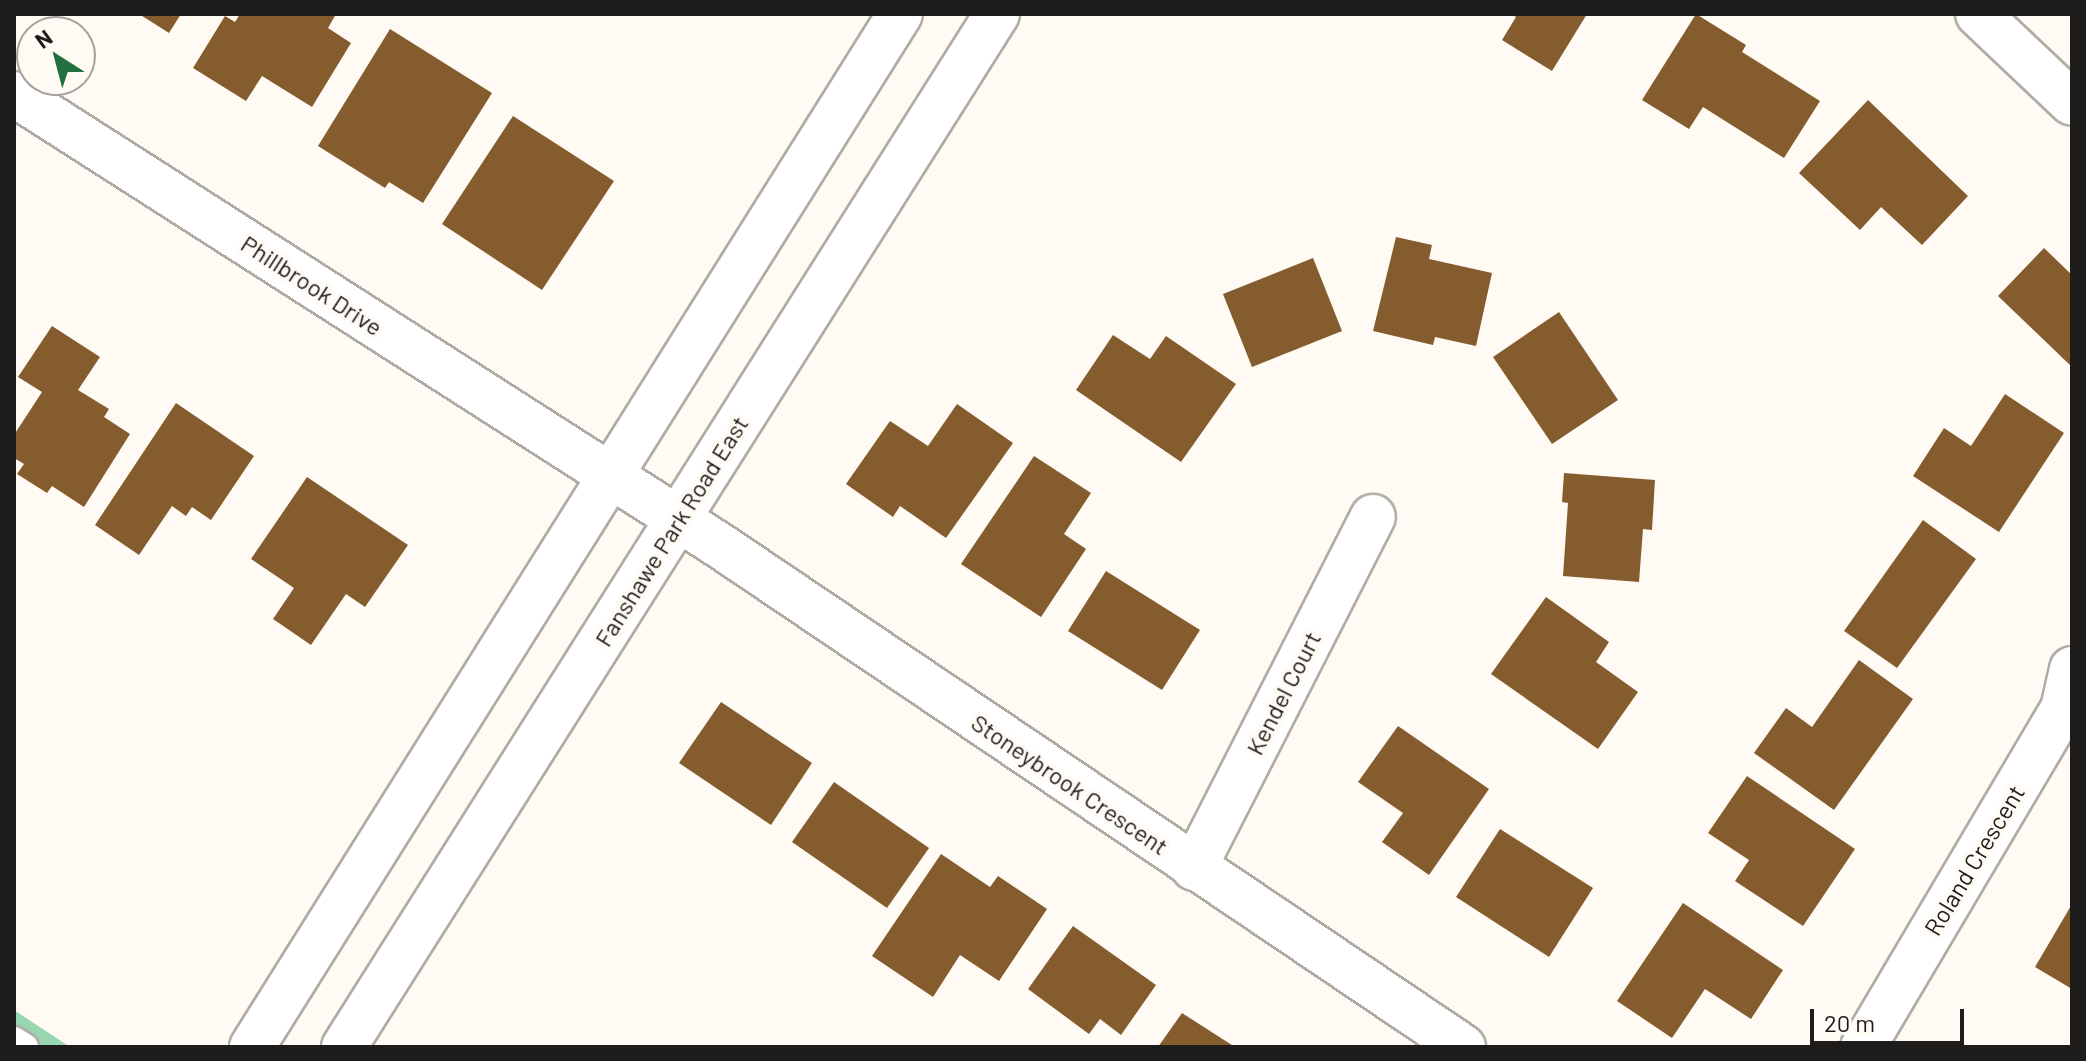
<!DOCTYPE html>
<html>
<head>
<meta charset="utf-8">
<style>
  body { margin:0 }
  #map { position:relative; width:2086px; height:1061px; overflow:hidden; background:#fffaf4; font-family:Barlow,sans-serif }
  div>[style] { position:absolute }
  .forest>* { inset:0; background:#98d6b2 }
  .building>* { inset:0; background:#845c2e }
  .roads { filter:drop-shadow(2px 0 #b1aba5) drop-shadow(-2px 0 #b1aba5) drop-shadow(0 2px #b1aba5) drop-shadow(0 -2px #b1aba5) }
  .lane>* { height:26px; margin:-13px; padding:0 13px; transform-origin:13px; border-radius:13px; background:#fff }
  .street>* { height:44px; margin:-22px; padding:0 22px; transform-origin:22px; border-radius:22px; background:#fff }
  .secondary>* { height:44px; margin:-22px; padding:0 22px; transform-origin:22px; border-radius:22px; background:#fff }
  span { translate:-50% -50%; white-space:nowrap; text-align:center; line-height:1.15; -webkit-text-stroke:8px #fffaf4; paint-order:stroke }
  .street-label { font-size:24px; color:#1e1c1a }
  .frame { position:absolute; inset:0; border:16px solid #1e1c1a; pointer-events:none }
  .north { position:absolute; left:16px; top:16px; width:80px; height:80px; box-sizing:border-box; background:#fffaf4; border:2px solid #a5a19d; border-radius:50%; rotate:324deg; font-size:22px; font-weight:700; line-height:32px; text-align:center; color:#1e1c1a }
  .north::after { content:''; display:block; margin:auto; width:28px; height:36px; background:#22703f; clip-path:polygon(50% 0,100% 100%,50% 72%,0 100%) }
  .scale { position:absolute; left:1810px; top:1009px; width:154px; height:36px; box-sizing:border-box; border:4px solid #1e1c1a; border-top:0; padding-left:10px; font-size:24px; line-height:28px; white-space:nowrap; color:#1e1c1a; -webkit-text-stroke:6px #fffaf4; paint-order:stroke }
</style>
</head>
<body>
<div id="map">
  <div class="forest">
    <i style="clip-path:polygon(14px 1010px,70px 1047px,14px 1047px)"></i>
  </div>
  <div class="building">
    <i style="clip-path:polygon(139px 14px,181px 14px,169px 33px)"></i>
    <i style="clip-path:polygon(240px 14px,336px 14px,328px 28px,351px 43px,312px 107px,262px 76px,246px 101px,193px 68px,225px 16px,235px 22px)"></i>
    <i style="clip-path:polygon(1511px 14px,1587px 14px,1552px 71px,1502px 40px,1516px 17px)"></i>
    <i style="clip-path:polygon(1696px 14px,1746px 45px,1742px 52px,1820px 101px,1784px 158px,1703px 107px,1689px 129px,1642px 100px)"></i>
    <i style="clip-path:polygon(390px 29px,492px 93px,423px 203px,389px 182px,385px 188px,318px 146px)"></i>
    <i style="clip-path:polygon(1868px 100px,1968px 196px,1922px 245px,1881px 207px,1860px 230px,1799px 173px)"></i>
    <i style="clip-path:polygon(513px 116px,614px 181px,542px 290px,442px 224px)"></i>
    <i style="clip-path:polygon(1396px 237px,1432px 245px,1429px 259px,1492px 273px,1476px 346px,1435px 337px,1433px 345px,1373px 331px)"></i>
    <i style="clip-path:polygon(2044px 248px,2072px 275px,2072px 367px,1998px 296px)"></i>
    <i style="clip-path:polygon(1313px 258px,1342px 331px,1252px 367px,1223px 294px)"></i>
    <i style="clip-path:polygon(1559px 312px,1618px 400px,1552px 444px,1493px 357px)"></i>
    <i style="clip-path:polygon(52px 326px,100px 357px,78px 390px,109px 409px,104px 417px,130px 434px,84px 507px,52px 486px,47px 493px,17px 474px,24px 464px,14px 458px,14px 435px,42px 392px,18px 377px)"></i>
    <i style="clip-path:polygon(1113px 335px,1150px 359px,1166px 336px,1236px 384px,1181px 462px,1076px 390px)"></i>
    <i style="clip-path:polygon(2005px 394px,2064px 433px,1999px 532px,1913px 476px,1944px 428px,1971px 446px)"></i>
    <i style="clip-path:polygon(176px 403px,254px 456px,211px 520px,192px 507px,186px 516px,172px 506px,139px 555px,95px 525px)"></i>
    <i style="clip-path:polygon(957px 404px,1013px 443px,946px 538px,900px 506px,893px 517px,846px 484px,890px 421px,928px 446px)"></i>
    <i style="clip-path:polygon(1034px 456px,1091px 493px,1064px 534px,1086px 549px,1041px 617px,961px 564px)"></i>
    <i style="clip-path:polygon(1564px 473px,1655px 480px,1652px 530px,1643px 529px,1639px 582px,1563px 576px,1568px 503px,1562px 502px)"></i>
    <i style="clip-path:polygon(307px 477px,408px 545px,365px 607px,346px 594px,311px 645px,273px 619px,294px 588px,251px 559px)"></i>
    <i style="clip-path:polygon(1923px 520px,1976px 559px,1897px 668px,1844px 631px)"></i>
    <i style="clip-path:polygon(1106px 571px,1200px 630px,1162px 690px,1068px 631px)"></i>
    <i style="clip-path:polygon(1546px 597px,1609px 642px,1596px 662px,1638px 692px,1598px 749px,1491px 674px)"></i>
    <i style="clip-path:polygon(1859px 660px,1913px 699px,1834px 810px,1754px 753px,1786px 708px,1812px 727px)"></i>
    <i style="clip-path:polygon(721px 702px,812px 763px,771px 825px,679px 763px)"></i>
    <i style="clip-path:polygon(1398px 726px,1489px 789px,1429px 875px,1382px 842px,1403px 813px,1358px 782px)"></i>
    <i style="clip-path:polygon(1747px 776px,1855px 849px,1803px 926px,1735px 881px,1749px 860px,1708px 833px)"></i>
    <i style="clip-path:polygon(834px 782px,929px 848px,887px 908px,792px 842px)"></i>
    <i style="clip-path:polygon(1500px 829px,1593px 888px,1549px 957px,1456px 897px)"></i>
    <i style="clip-path:polygon(941px 854px,990px 887px,998px 876px,1047px 909px,999px 981px,960px 955px,933px 997px,872px 956px)"></i>
    <i style="clip-path:polygon(1683px 903px,1783px 970px,1751px 1019px,1705px 989px,1672px 1038px,1617px 1001px)"></i>
    <i style="clip-path:polygon(2072px 904px,2072px 989px,2035px 967px)"></i>
    <i style="clip-path:polygon(1073px 926px,1156px 985px,1121px 1035px,1100px 1019px,1089px 1034px,1028px 989px)"></i>
    <i style="clip-path:polygon(1182px 1013px,1235px 1047px,1158px 1047px)"></i>
  </div>
  <div class="roads">
    <div class="lane">
      <i style="left:14px;top:1040px;width:13px;rotate:32deg"></i>
    </div>
    <div class="street">
      <i style="left:1978px;top:14px;width:129px;rotate:43.4deg"></i>
      <i style="left:1194px;top:868px;width:394px;rotate:-63deg"></i>
      <i style="left:1863px;top:1047px;width:393px;rotate:-59.4deg"></i>
      <i style="left:2063px;top:709px;width:41px;rotate:-77.3deg"></i>
    </div>
    <div class="secondary">
      <i style="left:14px;top:94px;width:841px;rotate:32.61deg"></i>
      <i style="left:722px;top:547px;width:894px;rotate:34.01deg"></i>
      <i style="left:252px;top:1047px;width:1219px;rotate:-57.9deg"></i>
      <i style="left:344px;top:1047px;width:1222px;rotate:-57.7deg"></i>
    </div>
  </div>
  <div class="street-label">
    <span style="left:312px;top:285px;rotate:33deg">Phillbrook Drive</span>
    <span style="left:671px;top:531px;rotate:-58deg">Fanshawe Park Road East</span>
    <span style="left:1283px;top:693px;rotate:-63deg">Kendel Court</span>
    <span style="left:1070px;top:784px;rotate:34deg">Stoneybrook Crescent</span>
    <span style="left:1974px;top:860px;rotate:-59deg">Roland Crescent</span>
  </div>
  <div class="frame"></div>
  <div class="north">N</div>
  <div class="scale">20 m</div>
</div>
</body>
</html>
